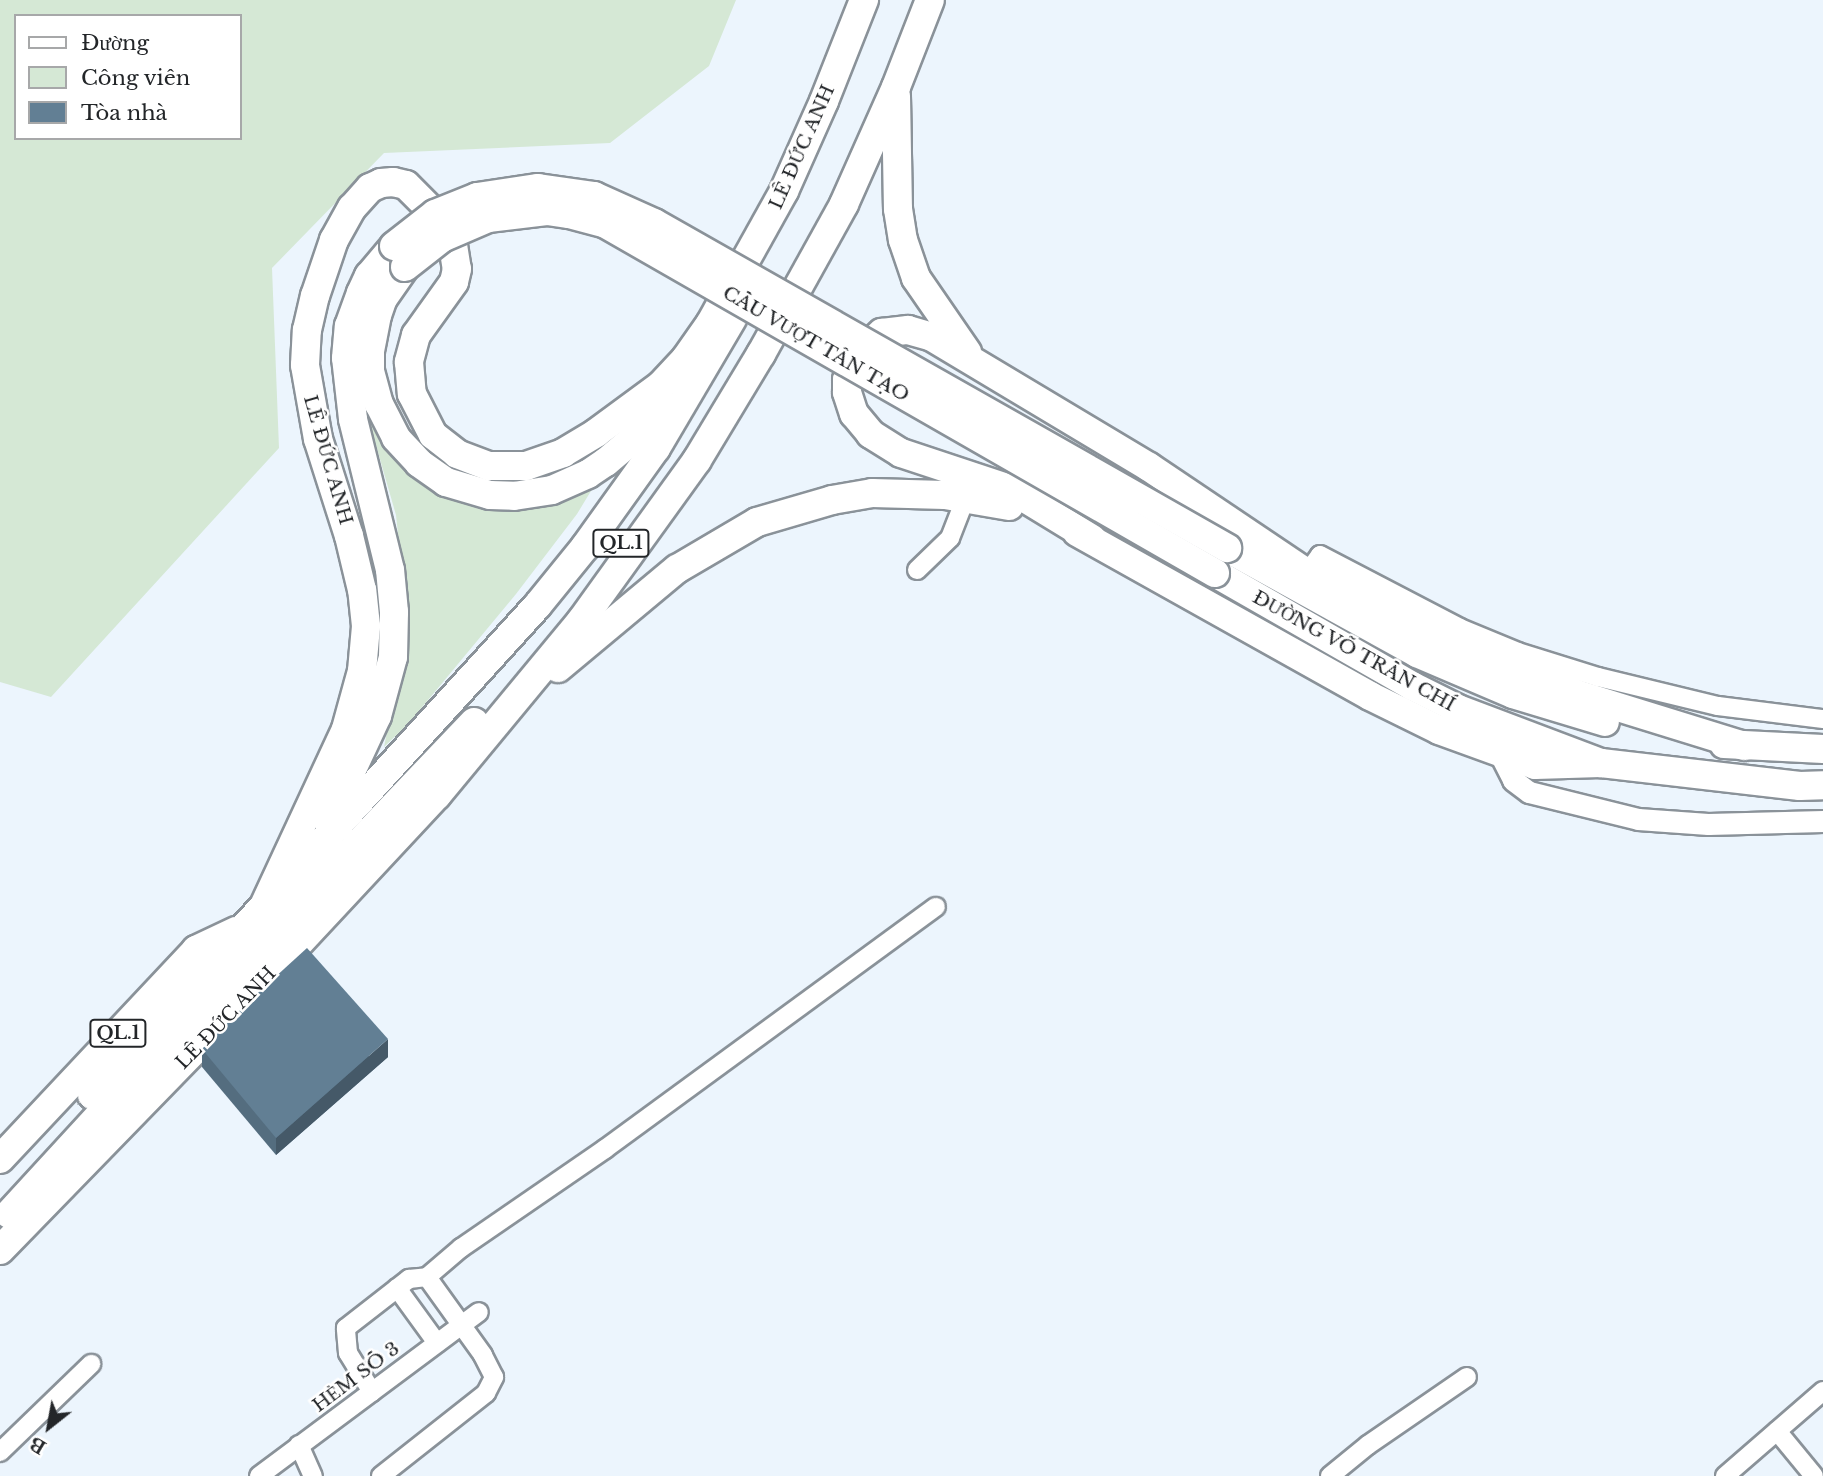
<!DOCTYPE html>
<html>
<head>
<meta charset="utf-8">
<style>
  body { margin:0 }
  #map { position:relative; width:1823px; height:1476px; overflow:hidden; background:#ecf5fd; font-family:"Libre Baskerville",serif }
  div>[style] { position:absolute }
  .green>* { inset:0; background:#d5e8d5 }
  .roads { filter:drop-shadow(2px 0 #8a9299) drop-shadow(-2px 0 #8a9299) drop-shadow(0 2px #8a9299) drop-shadow(0 -2px #8a9299) }
  .minor>* { height:18px; margin:-9px; padding:0 9px; transform-origin:9px; border-radius:9px; background:#fff }
  .tertiary>* { height:21px; margin:-10.5px; padding:0 10.5px; transform-origin:10.5px; border-radius:10.5px; background:#fff }
  .trunk>* { height:28px; margin:-14px; padding:0 14px; transform-origin:14px; border-radius:14px; background:#fff }
  .bridges { filter:drop-shadow(2px 0 #8a9299) drop-shadow(-2px 0 #8a9299) drop-shadow(0 2px #8a9299) drop-shadow(0 -2px #8a9299) }
  .trunk-bridge>* { height:28px; margin:-14px; padding:0 14px; transform-origin:14px; border-radius:14px; background:#fff }
  .wall>* { inset:0; background:#546d7f }
  .shaded-wall>* { inset:0; background:#455968 }
  .building>* { inset:0; background:#627f94 }
  span { translate:-50% -50%; white-space:nowrap; text-align:center; line-height:1.15; -webkit-text-stroke:5px #fff; paint-order:stroke }
  .shield-label span { padding:2px 5px; background:#fff; border:2px solid; border-radius:5px; -webkit-text-stroke-width:0 }
  .shield-label { font-size:18px; color:#232629; font-weight:700 }
  .street-label { font-size:19px; color:#232629 }
  .legend { position:absolute; left:14px; top:14px; width:228px; height:126px; box-sizing:border-box; background:#fff; border:2px solid #a7a8a9; margin:0; padding:9px 12px; list-style:none; font-size:21px; color:#232629 }
  .legend li { display:flex; align-items:center; gap:14px; height:35px }
  .legend b { width:35px; border:2px solid #a7a8a9 }
  .north { position:absolute; left:14px; top:1392px; width:70px; height:70px; -webkit-text-stroke:5px #fff; paint-order:stroke; rotate:211deg; font-size:19px; font-weight:700; line-height:28px; text-align:center; color:#232629 }
  .north::after { content:''; display:block; margin:auto; width:24px; height:32px; background:#232629; clip-path:polygon(50% 0,100% 100%,50% 72%,0 100%) }
</style>
</head>
<body>
<div id="map">
  <div class="green">
    <i style="clip-path:polygon(evenodd,0 0,736px 0,709px 66px,610px 143px,384px 153px,272px 268px,279px 448px,51px 697px,0 682px,0 0,16px 16px,240px 16px,240px 138px,16px 138px,16px 16px)"></i>
    <i style="clip-path:polygon(363px 357px,366px 380px,454px 495px,496px 509px,565px 500px,594px 486px,577px 514px,516px 594px,409px 723px,384px 747px,395px 692px,406px 664px,408px 629px,396px 515px,367px 414px)"></i>
  </div>
  <div class="roads">
    <div class="minor">
      <i style="left:917px;top:570px;width:46px;rotate:-44.1deg"></i>
      <i style="left:950px;top:538px;width:44px;rotate:-68.7deg"></i>
      <i style="left:1307px;top:573px;width:22px;rotate:-54deg"></i>
      <i style="left:1320px;top:555px;width:158px;rotate:27.5deg"></i>
      <i style="left:1460px;top:628px;width:63px;rotate:22.5deg"></i>
      <i style="left:1518px;top:652px;width:84px;rotate:17.4deg"></i>
      <i style="left:1598px;top:677px;width:123px;rotate:13.6deg"></i>
      <i style="left:1718px;top:706px;width:106px;rotate:7.1deg"></i>
      <i style="left:397px;top:1288px;width:68px;rotate:54deg"></i>
      <i style="left:372px;top:1392px;width:46px;rotate:-121.6deg"></i>
      <i style="left:348px;top:1353px;width:25px;rotate:-95deg"></i>
      <i style="left:346px;top:1328px;width:80px;rotate:-37.9deg"></i>
      <i style="left:409px;top:1279px;width:18px;rotate:-6deg"></i>
      <i style="left:427px;top:1277px;width:45px;rotate:-40.5deg"></i>
      <i style="left:461px;top:1248px;width:175px;rotate:-34.5deg"></i>
      <i style="left:605px;top:1149px;width:410px;rotate:-36.2deg"></i>
      <i style="left:1777px;top:1431px;width:58px;rotate:50.6deg"></i>
      <i style="left:299px;top:1445px;width:34px;rotate:66deg"></i>
      <i style="left:0;top:1452px;width:127px;rotate:-44deg"></i>
      <i style="left:259px;top:1476px;width:274px;rotate:-36.7deg"></i>
      <i style="left:381px;top:1476px;width:134px;rotate:-38.3deg"></i>
      <i style="left:486px;top:1393px;width:18px;rotate:-63deg"></i>
      <i style="left:494px;top:1377px;width:25px;rotate:-117deg"></i>
      <i style="left:483px;top:1355px;width:96px;rotate:-125.7deg"></i>
      <i style="left:1330px;top:1476px;width:49px;rotate:-39.2deg"></i>
      <i style="left:1368px;top:1445px;width:120px;rotate:-34.5deg"></i>
      <i style="left:1725px;top:1476px;width:130px;rotate:-40.9deg"></i>
    </div>
    <div class="tertiary">
      <i style="left:1500px;top:754px;width:29px;rotate:63deg"></i>
      <i style="left:1513px;top:780px;width:20px;rotate:37deg"></i>
      <i style="left:1529px;top:792px;width:112px;rotate:13.9deg"></i>
      <i style="left:1638px;top:819px;width:70px;rotate:4.1deg"></i>
      <i style="left:1708px;top:824px;width:115px;rotate:-1.5deg"></i>
    </div>
    <div class="trunk">
      <i style="left:896px;top:96px;width:113px;rotate:89deg"></i>
      <i style="left:898px;top:209px;width:31px;rotate:81deg"></i>
      <i style="left:903px;top:240px;width:40px;rotate:71.1deg"></i>
      <i style="left:916px;top:278px;width:90px;rotate:55.4deg"></i>
      <i style="left:405px;top:267px;width:38px;rotate:125deg"></i>
      <i style="left:383px;top:298px;width:18px;rotate:109deg"></i>
      <i style="left:377px;top:315px;width:36px;rotate:101deg"></i>
      <i style="left:370px;top:350px;width:21px;rotate:90deg"></i>
      <i style="left:370px;top:371px;width:34px;rotate:75deg"></i>
      <i style="left:379px;top:404px;width:38px;rotate:63deg"></i>
      <i style="left:396px;top:438px;width:34px;rotate:47deg"></i>
      <i style="left:419px;top:463px;width:33px;rotate:35deg"></i>
      <i style="left:446px;top:482px;width:46px;rotate:16.5deg"></i>
      <i style="left:490px;top:495px;width:24px;rotate:2deg"></i>
      <i style="left:514px;top:496px;width:38px;rotate:-9deg"></i>
      <i style="left:552px;top:490px;width:39px;rotate:-24deg"></i>
      <i style="left:588px;top:474px;width:22px;rotate:-34deg"></i>
      <i style="left:606px;top:462px;width:84px;rotate:-40.2deg"></i>
      <i style="left:1077px;top:532px;width:336px;rotate:29.2deg"></i>
      <i style="left:1370px;top:696px;width:77px;rotate:26.2deg"></i>
      <i style="left:1439px;top:730px;width:102px;rotate:20deg"></i>
      <i style="left:1535px;top:765px;width:66px;rotate:-1.7deg"></i>
      <i style="left:1092px;top:539px;width:96px;rotate:-148.6deg"></i>
      <i style="left:1010px;top:489px;width:115px;rotate:-161.7deg"></i>
      <i style="left:901px;top:453px;width:36px;rotate:-148deg"></i>
      <i style="left:871px;top:434px;width:26px;rotate:-130deg"></i>
      <i style="left:854px;top:414px;width:23px;rotate:-108deg"></i>
      <i style="left:847px;top:392px;width:12px;rotate:-90deg"></i>
      <i style="left:847px;top:380px;width:26px;rotate:-67deg"></i>
      <i style="left:857px;top:356px;width:34px;rotate:-43deg"></i>
      <i style="left:882px;top:333px;width:26px;rotate:-7deg"></i>
      <i style="left:908px;top:330px;width:25px;rotate:16deg"></i>
      <i style="left:932px;top:337px;width:253px;rotate:30.9deg"></i>
      <i style="left:1149px;top:467px;width:190px;rotate:33.9deg"></i>
      <i style="left:1307px;top:573px;width:114px;rotate:26.6deg"></i>
      <i style="left:1409px;top:624px;width:181px;rotate:22.7deg"></i>
      <i style="left:1576px;top:694px;width:176px;rotate:17.2deg"></i>
      <i style="left:1227px;top:548px;width:217px;rotate:28.9deg"></i>
      <i style="left:1417px;top:653px;width:104px;rotate:23.1deg"></i>
      <i style="left:1513px;top:694px;width:96px;rotate:16.9deg"></i>
      <i style="left:1215px;top:573px;width:227px;rotate:29.8deg"></i>
      <i style="left:1412px;top:686px;width:51px;rotate:26.6deg"></i>
      <i style="left:1458px;top:709px;width:153px;rotate:20.7deg"></i>
      <i style="left:1601px;top:763px;width:200px;rotate:6.6deg"></i>
      <i style="left:1800px;top:786px;width:23px;rotate:-2deg"></i>
      <i style="left:558px;top:668px;width:155px;rotate:-39.8deg"></i>
      <i style="left:677px;top:569px;width:93px;rotate:-30.4deg"></i>
      <i style="left:757px;top:522px;width:78px;rotate:-16.3deg"></i>
      <i style="left:832px;top:500px;width:41px;rotate:-9.9deg"></i>
      <i style="left:872px;top:493px;width:73px;rotate:1.6deg"></i>
      <i style="left:945px;top:495px;width:65px;rotate:9.8deg"></i>
      <i style="left:1724px;top:744px;width:99px;rotate:2.9deg"></i>
      <i style="left:328px;top:821px;width:116px;rotate:-65deg"></i>
      <i style="left:377px;top:716px;width:61px;rotate:-74.8deg"></i>
      <i style="left:393px;top:657px;width:45px;rotate:-88.7deg"></i>
      <i style="left:394px;top:612px;width:42px;rotate:-95.4deg"></i>
      <i style="left:390px;top:570px;width:155px;rotate:-103.8deg"></i>
      <i style="left:353px;top:419px;width:61px;rotate:-96.5deg"></i>
      <i style="left:346px;top:358px;width:32px;rotate:-85deg"></i>
      <i style="left:349px;top:326px;width:35px;rotate:-70deg"></i>
      <i style="left:361px;top:293px;width:19px;rotate:-65deg"></i>
      <i style="left:369px;top:276px;width:39px;rotate:-50deg"></i>
      <i style="left:263px;top:908px;width:197px;rotate:-65.1deg"></i>
      <i style="left:346px;top:729px;width:60px;rotate:-74.6deg"></i>
      <i style="left:362px;top:671px;width:45px;rotate:-84.9deg"></i>
      <i style="left:366px;top:626px;width:36px;rotate:-96deg"></i>
      <i style="left:362px;top:590px;width:56px;rotate:-103.5deg"></i>
      <i style="left:349px;top:536px;width:102px;rotate:-107.7deg"></i>
      <i style="left:318px;top:439px;width:75px;rotate:-100deg"></i>
      <i style="left:305px;top:365px;width:35px;rotate:-87deg"></i>
      <i style="left:307px;top:330px;width:35px;rotate:-77deg"></i>
      <i style="left:315px;top:296px;width:59px;rotate:-71.3deg"></i>
      <i style="left:334px;top:240px;width:37px;rotate:-61deg"></i>
      <i style="left:352px;top:208px;width:27px;rotate:-48deg"></i>
      <i style="left:370px;top:188px;width:12px;rotate:-24deg"></i>
      <i style="left:381px;top:183px;width:12px;rotate:-5deg"></i>
      <i style="left:393px;top:182px;width:13px;rotate:13deg"></i>
      <i style="left:406px;top:185px;width:38px;rotate:45deg"></i>
      <i style="left:433px;top:212px;width:39px;rotate:59deg"></i>
      <i style="left:453px;top:245px;width:24px;rotate:81deg"></i>
      <i style="left:457px;top:269px;width:13px;rotate:103deg"></i>
      <i style="left:454px;top:282px;width:65px;rotate:125.6deg"></i>
      <i style="left:416px;top:335px;width:28px;rotate:105deg"></i>
      <i style="left:409px;top:362px;width:32px;rotate:85deg"></i>
      <i style="left:412px;top:394px;width:46px;rotate:62.9deg"></i>
      <i style="left:433px;top:435px;width:31px;rotate:38deg"></i>
      <i style="left:457px;top:454px;width:34px;rotate:21deg"></i>
      <i style="left:489px;top:466px;width:37px"></i>
      <i style="left:526px;top:466px;width:39px;rotate:-19deg"></i>
      <i style="left:563px;top:453px;width:39px;rotate:-31deg"></i>
      <i style="left:596px;top:433px;width:81px;rotate:-36.4deg"></i>
      <i style="left:661px;top:385px;width:37px;rotate:-47deg"></i>
      <i style="left:686px;top:358px;width:42px;rotate:-54.8deg"></i>
      <i style="left:710px;top:324px;width:152px;rotate:-60.9deg"></i>
      <i style="left:784px;top:191px;width:98px;rotate:-66deg"></i>
      <i style="left:824px;top:101px;width:109px;rotate:-68.4deg"></i>
      <i style="left:92px;top:1095px;width:661px;rotate:-47.7deg"></i>
      <i style="left:537px;top:606px;width:76px;rotate:-50.9deg"></i>
      <i style="left:585px;top:547px;width:122px;rotate:-54.4deg"></i>
      <i style="left:656px;top:448px;width:150px;rotate:-59.5deg"></i>
      <i style="left:0;top:1159px;width:287px;rotate:-46.8deg"></i>
      <i style="left:196px;top:950px;width:44px;rotate:-25.4deg"></i>
      <i style="left:9px;top:1214px;width:145px;rotate:-47.5deg"></i>
      <i style="left:107px;top:1107px;width:532px;rotate:-46.37deg"></i>
      <i style="left:0;top:1250px;width:427px;rotate:-45.8deg"></i>
      <i style="left:298px;top:944px;width:204px;rotate:-47deg"></i>
      <i style="left:437px;top:795px;width:226px;rotate:-50.4deg"></i>
      <i style="left:581px;top:621px;width:198px;rotate:-54.2deg"></i>
      <i style="left:697px;top:460px;width:124px;rotate:-58.9deg"></i>
      <i style="left:761px;top:354px;width:171px;rotate:-61deg"></i>
      <i style="left:844px;top:204px;width:128px;rotate:-66deg"></i>
      <i style="left:896px;top:87px;width:93px;rotate:-68.7deg"></i>
    </div>
  </div>
  <div class="bridges">
    <div class="trunk-bridge">
      <i style="left:394px;top:246px;width:52px;rotate:-38deg"></i>
      <i style="left:435px;top:214px;width:45px;rotate:-22deg"></i>
      <i style="left:477px;top:197px;width:62px;rotate:-8.4deg"></i>
      <i style="left:538px;top:188px;width:57px;rotate:8.1deg"></i>
      <i style="left:594px;top:196px;width:66px;rotate:24.2deg"></i>
      <i style="left:654px;top:223px;width:659px;rotate:29.56deg"></i>
      <i style="left:405px;top:267px;width:47px;rotate:-38.1deg"></i>
      <i style="left:442px;top:238px;width:50px;rotate:-23.5deg"></i>
      <i style="left:488px;top:218px;width:59px;rotate:-6.8deg"></i>
      <i style="left:547px;top:211px;width:22px;rotate:8deg"></i>
      <i style="left:569px;top:214px;width:38px;rotate:15deg"></i>
      <i style="left:606px;top:224px;width:702px;rotate:29.82deg"></i>
    </div>
  </div>
  <div class="wall">
    <i style="clip-path:polygon(202px 1049px,388px 1057px,276px 1155px,202px 1067px)"></i>
  </div>
  <div class="shaded-wall">
    <i style="clip-path:polygon(388px 1039px,388px 1057px,276px 1155px,276px 1138px)"></i>
  </div>
  <div class="building">
    <i style="clip-path:polygon(307px 948px,388px 1039px,276px 1138px,202px 1049px,250px 1000px)"></i>
  </div>
  <div class="shield-label">
    <span style="left:621px;top:543px">QL.1</span>
    <span style="left:118px;top:1033px">QL.1</span>
  </div>
  <div class="street-label">
    <span style="left:802px;top:147px;rotate:-66deg">LÊ ĐỨC ANH</span>
    <span style="left:816px;top:344px;rotate:30deg">CẦU VƯỢT TÂN TẠO</span>
    <span style="left:328px;top:460px;rotate:74deg">LÊ ĐỨC ANH</span>
    <span style="left:1354px;top:651px;rotate:29deg">ĐƯỜNG VÕ TRẦN CHÍ</span>
    <span style="left:226px;top:1018px;rotate:-46deg">LÊ ĐỨC ANH</span>
    <span style="left:356px;top:1377px;rotate:-37deg">HẺM SỐ 3</span>
  </div>
  <ul class="legend">
  <li><b style="height:9px;background:#fff"></b>Đường</li>
  <li><b style="height:19px;background:#d5e8d5"></b>Công viên</li>
  <li><b style="height:19px;background:#627f94"></b>Tòa nhà</li>
  </ul>
  <div class="north">B</div>
</div>
</body>
</html>
